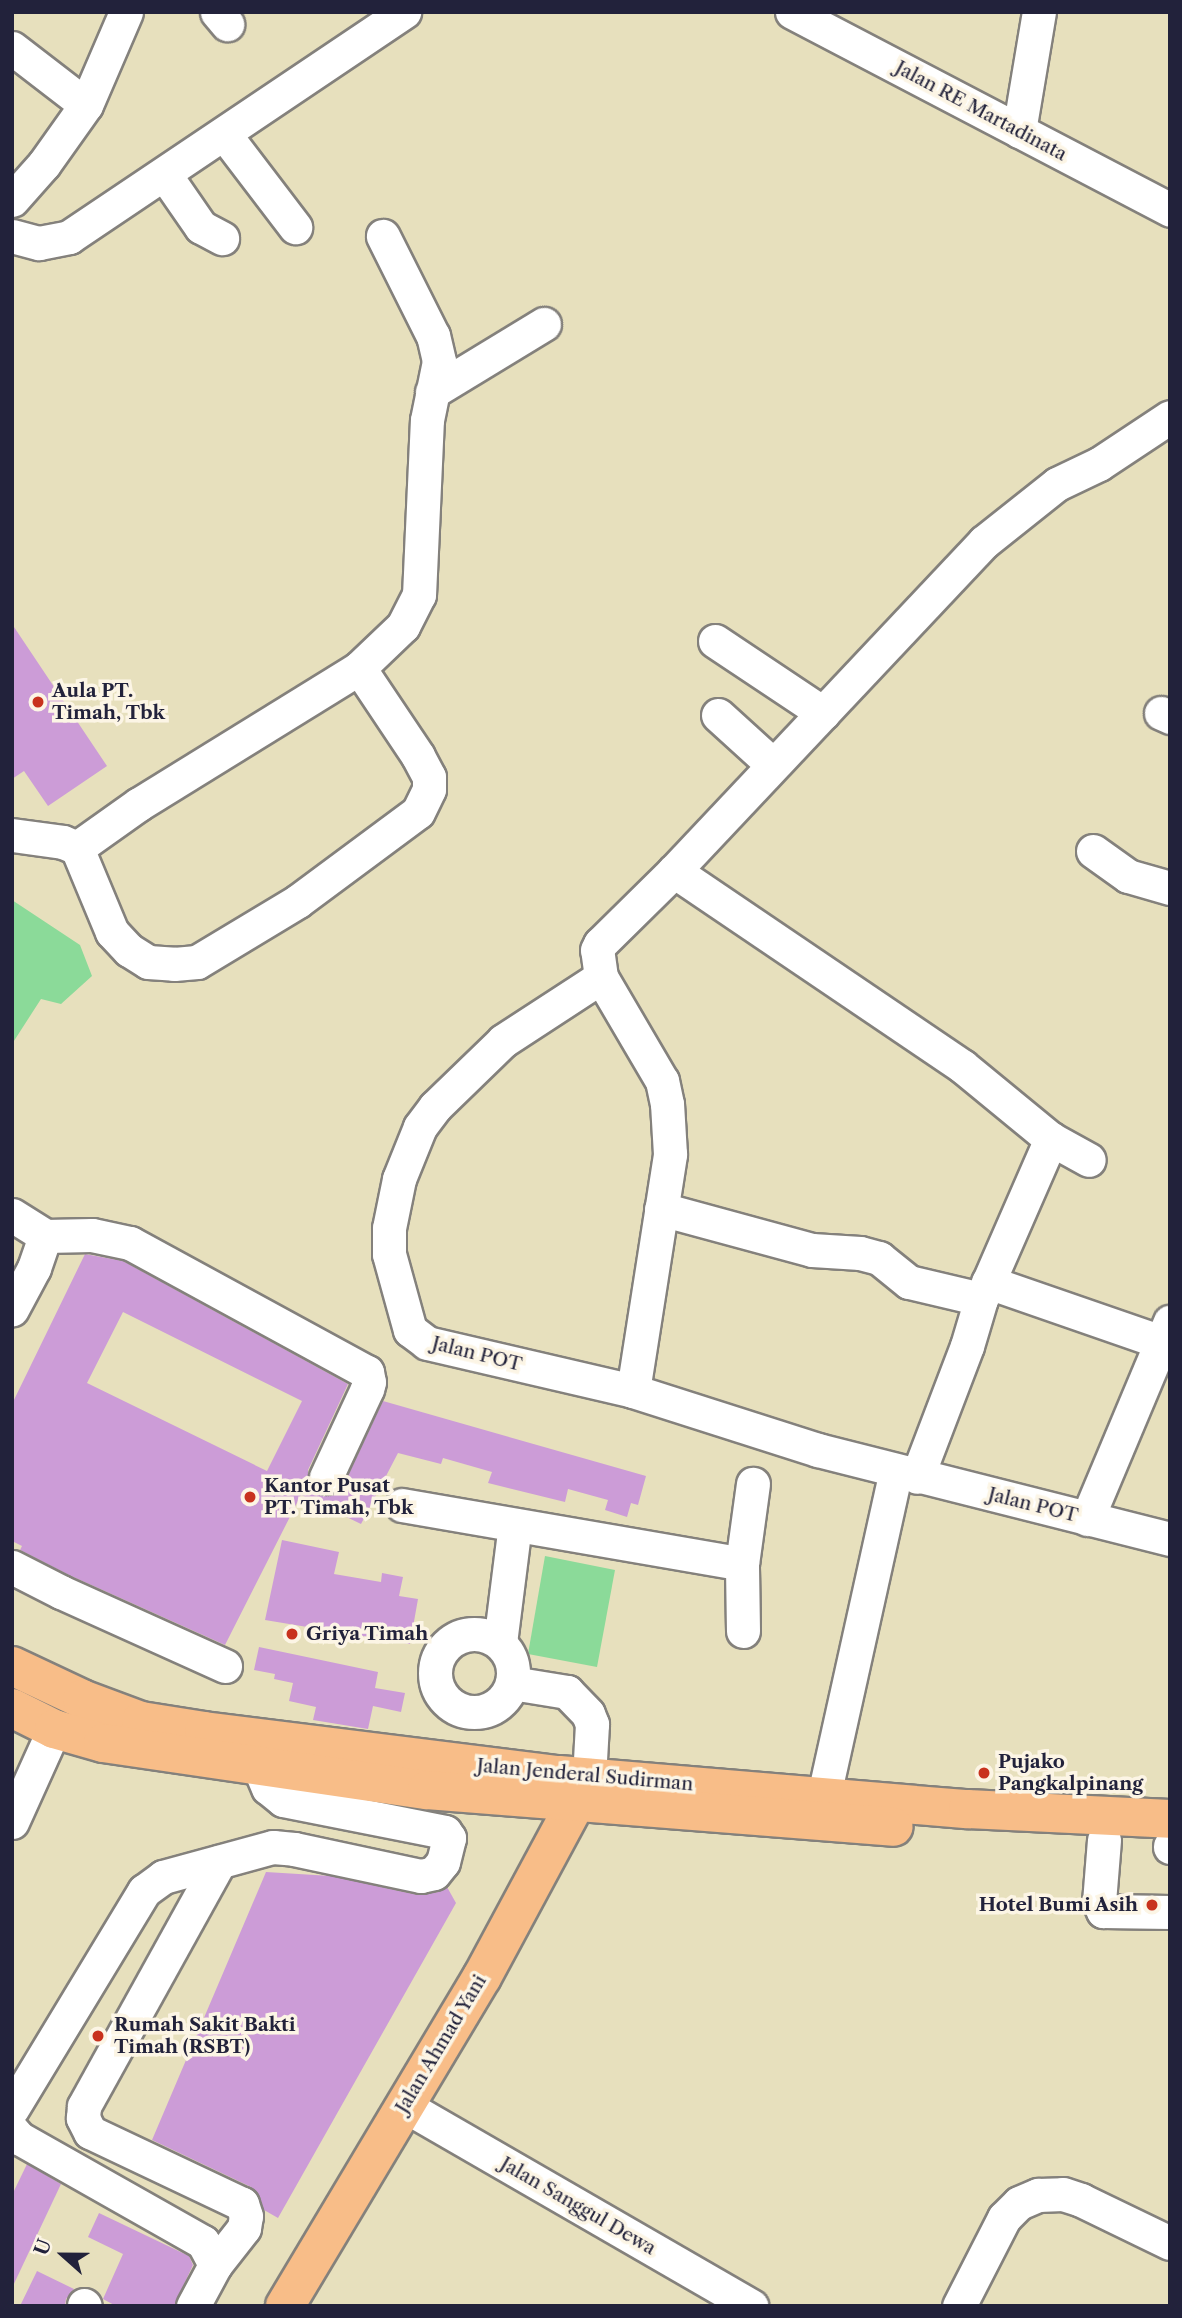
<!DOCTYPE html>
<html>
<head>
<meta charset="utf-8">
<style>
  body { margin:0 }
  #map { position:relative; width:1182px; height:2318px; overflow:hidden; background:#e7e0bd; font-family:"Libre Caslon Text",serif }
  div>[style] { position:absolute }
  .green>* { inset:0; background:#8bda99 }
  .building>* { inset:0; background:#cc9cd7 }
  .roads { filter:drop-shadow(2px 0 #84817c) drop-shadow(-2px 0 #84817c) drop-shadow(0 2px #84817c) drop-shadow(0 -2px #84817c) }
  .minor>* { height:33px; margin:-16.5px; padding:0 16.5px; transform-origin:16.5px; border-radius:16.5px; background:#fff }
  .minor>.ring { margin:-16.5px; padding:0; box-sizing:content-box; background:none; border:33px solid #fff; border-radius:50% }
  .major>* { height:38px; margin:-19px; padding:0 19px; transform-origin:19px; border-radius:19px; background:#f8bd88 }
  .highway>* { height:38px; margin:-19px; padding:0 19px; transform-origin:19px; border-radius:19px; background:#f8bd88 }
  .dots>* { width:19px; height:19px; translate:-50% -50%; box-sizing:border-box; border:4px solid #fcf5e5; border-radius:50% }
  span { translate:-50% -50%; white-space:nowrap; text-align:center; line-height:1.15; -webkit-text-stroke:7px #fcf5e5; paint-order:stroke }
  .street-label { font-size:19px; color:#22223b }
  .poi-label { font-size:19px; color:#22223b; font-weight:700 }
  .left { translate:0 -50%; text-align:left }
  .right { translate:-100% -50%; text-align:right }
  .frame { position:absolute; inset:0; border:14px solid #22223b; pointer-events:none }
  .north { position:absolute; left:28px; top:2220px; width:70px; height:70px; -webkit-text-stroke:5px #fcf5e5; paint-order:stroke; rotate:291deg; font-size:19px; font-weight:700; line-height:28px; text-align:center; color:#22223b }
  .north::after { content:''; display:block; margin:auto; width:24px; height:32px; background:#22223b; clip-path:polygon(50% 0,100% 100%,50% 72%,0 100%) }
</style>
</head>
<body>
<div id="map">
  <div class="green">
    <i style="clip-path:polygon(12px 900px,80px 945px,92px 976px,61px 1004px,41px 999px,12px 1044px)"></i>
    <i style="clip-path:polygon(545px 1556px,615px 1570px,597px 1667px,528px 1654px)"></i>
  </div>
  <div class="building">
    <i style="clip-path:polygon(12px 624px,107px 766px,48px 806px,24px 771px,12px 779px)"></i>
    <i style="clip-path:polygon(evenodd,85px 1254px,123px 1261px,348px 1384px,308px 1470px,310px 1487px,319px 1495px,336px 1493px,343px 1486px,383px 1401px,646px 1476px,638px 1505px,631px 1503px,627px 1517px,605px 1510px,608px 1500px,568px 1489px,565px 1502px,488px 1483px,492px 1472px,443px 1458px,441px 1464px,398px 1453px,361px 1524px,301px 1495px,225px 1645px,69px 1575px,20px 1550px,22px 1546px,12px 1541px,12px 1404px,85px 1254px,123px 1312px,302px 1401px,267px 1471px,87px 1383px,123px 1312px)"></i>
    <i style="clip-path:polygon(282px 1540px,339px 1552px,334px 1574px,381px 1582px,382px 1573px,403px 1577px,399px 1596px,418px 1599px,410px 1644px,265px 1620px)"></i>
    <i style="clip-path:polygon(259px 1647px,378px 1672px,375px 1688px,405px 1693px,401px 1712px,373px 1706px,368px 1729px,313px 1720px,316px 1707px,289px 1701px,293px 1683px,274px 1679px,275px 1674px,254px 1670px)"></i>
    <i style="clip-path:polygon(266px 1872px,331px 1876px,418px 1895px,438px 1892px,447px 1887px,456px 1903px,278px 2218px,264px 2210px,257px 2192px,251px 2187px,152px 2140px)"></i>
    <i style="clip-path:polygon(27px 2164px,61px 2184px,12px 2288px,12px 2195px)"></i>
    <i style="clip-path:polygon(99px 2213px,189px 2256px,193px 2265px,174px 2306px,116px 2306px,103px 2299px,123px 2254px,88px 2237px)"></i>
    <i style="clip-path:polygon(37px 2271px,74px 2289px,66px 2299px,65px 2306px,20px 2306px)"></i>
  </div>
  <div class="roads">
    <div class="minor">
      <i style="left:217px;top:12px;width:16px;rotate:50deg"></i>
      <i style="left:792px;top:12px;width:427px;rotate:27.6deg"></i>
      <i style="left:12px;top:48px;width:93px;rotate:37.6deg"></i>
      <i style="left:1019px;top:131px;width:121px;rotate:-80.5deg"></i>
      <i style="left:225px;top:135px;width:116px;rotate:52.7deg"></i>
      <i style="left:165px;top:175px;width:63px;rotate:55.3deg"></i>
      <i style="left:201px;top:227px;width:24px;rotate:28deg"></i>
      <i style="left:12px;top:200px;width:48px;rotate:-48.4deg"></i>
      <i style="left:44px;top:164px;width:72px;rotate:-54.6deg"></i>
      <i style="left:86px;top:105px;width:101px;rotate:-66.7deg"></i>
      <i style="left:12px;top:236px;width:28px;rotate:15deg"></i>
      <i style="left:39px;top:243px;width:31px;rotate:-11deg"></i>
      <i style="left:69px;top:237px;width:404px;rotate:-33.9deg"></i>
      <i style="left:432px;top:392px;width:131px;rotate:-31.3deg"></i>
      <i style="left:715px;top:641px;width:130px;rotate:33.7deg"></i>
      <i style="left:1161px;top:713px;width:10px;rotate:24deg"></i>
      <i style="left:718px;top:715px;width:74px;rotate:42.3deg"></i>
      <i style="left:12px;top:835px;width:51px;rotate:7.8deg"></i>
      <i style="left:63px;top:842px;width:15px;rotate:23deg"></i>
      <i style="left:77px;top:848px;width:76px;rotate:-35.4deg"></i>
      <i style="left:139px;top:804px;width:259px;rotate:-31.7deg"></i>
      <i style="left:359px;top:668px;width:61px;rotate:-43.7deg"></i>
      <i style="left:403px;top:626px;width:35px;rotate:-63deg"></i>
      <i style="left:419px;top:595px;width:175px;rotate:-87.4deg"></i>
      <i style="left:427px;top:420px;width:60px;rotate:-78.5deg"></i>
      <i style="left:439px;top:361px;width:26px;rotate:-103deg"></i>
      <i style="left:433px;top:336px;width:112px;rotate:-116.6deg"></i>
      <i style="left:77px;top:848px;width:91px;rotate:67.4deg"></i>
      <i style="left:112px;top:932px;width:25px;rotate:47deg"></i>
      <i style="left:129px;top:950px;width:22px;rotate:32deg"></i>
      <i style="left:148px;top:962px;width:26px;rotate:4deg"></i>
      <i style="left:174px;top:964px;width:23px;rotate:-5deg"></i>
      <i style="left:197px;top:962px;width:118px;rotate:-31.1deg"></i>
      <i style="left:298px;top:901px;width:149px;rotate:-36.6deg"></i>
      <i style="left:418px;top:812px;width:25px;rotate:-64deg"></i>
      <i style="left:429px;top:789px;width:12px;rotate:-90deg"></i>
      <i style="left:429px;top:777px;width:24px;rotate:-118deg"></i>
      <i style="left:418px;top:756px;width:106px;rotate:-123.8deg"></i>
      <i style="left:1093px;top:851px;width:43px;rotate:35.5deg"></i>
      <i style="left:1128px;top:876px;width:44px;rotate:15.9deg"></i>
      <i style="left:674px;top:871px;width:348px;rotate:34.1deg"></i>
      <i style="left:962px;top:1066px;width:115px;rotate:39.4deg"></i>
      <i style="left:1051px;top:1139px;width:43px;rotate:28.9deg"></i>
      <i style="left:601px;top:977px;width:117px;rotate:146.9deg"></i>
      <i style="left:503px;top:1041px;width:95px;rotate:135.9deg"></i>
      <i style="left:435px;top:1107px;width:25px;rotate:127deg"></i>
      <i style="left:420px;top:1127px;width:56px;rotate:112deg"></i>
      <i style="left:399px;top:1179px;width:50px;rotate:101.5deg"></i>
      <i style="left:389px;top:1228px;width:26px;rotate:90deg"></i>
      <i style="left:389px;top:1254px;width:79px;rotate:74.6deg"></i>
      <i style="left:410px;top:1330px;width:21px;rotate:37deg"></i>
      <i style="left:427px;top:1343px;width:212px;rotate:13.1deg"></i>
      <i style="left:633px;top:1391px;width:194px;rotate:17.7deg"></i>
      <i style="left:818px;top:1450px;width:363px;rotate:14.2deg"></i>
      <i style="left:661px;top:1209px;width:156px;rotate:15.2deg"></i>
      <i style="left:812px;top:1250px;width:48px;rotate:3.6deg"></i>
      <i style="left:860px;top:1253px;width:20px;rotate:15deg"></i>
      <i style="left:879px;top:1258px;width:38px;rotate:39deg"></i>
      <i style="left:909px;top:1282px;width:74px;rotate:13.3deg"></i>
      <i style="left:981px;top:1299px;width:49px;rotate:106.6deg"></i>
      <i style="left:967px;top:1346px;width:140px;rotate:110.9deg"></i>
      <i style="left:12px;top:1215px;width:39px;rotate:32deg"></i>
      <i style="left:45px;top:1236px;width:34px;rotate:109deg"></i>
      <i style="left:34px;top:1268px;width:47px;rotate:118.2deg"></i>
      <i style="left:45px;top:1236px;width:47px;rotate:-1.2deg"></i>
      <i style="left:92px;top:1235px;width:39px;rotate:12deg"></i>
      <i style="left:130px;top:1243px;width:270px;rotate:28.6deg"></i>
      <i style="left:367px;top:1372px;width:10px;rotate:79deg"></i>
      <i style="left:369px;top:1382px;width:7px;rotate:106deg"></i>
      <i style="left:367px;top:1389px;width:97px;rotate:115deg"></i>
      <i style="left:988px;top:1282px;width:183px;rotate:19.1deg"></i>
      <i style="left:981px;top:1299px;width:175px;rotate:-66.4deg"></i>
      <i style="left:633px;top:1391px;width:240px;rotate:-81.1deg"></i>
      <i style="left:670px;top:1154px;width:50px;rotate:-93.4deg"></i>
      <i style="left:667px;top:1104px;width:24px;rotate:-102deg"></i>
      <i style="left:662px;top:1081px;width:121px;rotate:-120.4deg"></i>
      <i style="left:601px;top:977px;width:27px;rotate:-98deg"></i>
      <i style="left:597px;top:950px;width:7px;rotate:-63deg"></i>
      <i style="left:600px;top:944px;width:104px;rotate:-44.6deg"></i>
      <i style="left:674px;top:871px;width:452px;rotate:-46.7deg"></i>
      <i style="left:984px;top:542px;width:93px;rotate:-38.5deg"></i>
      <i style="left:1057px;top:484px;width:47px;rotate:-25.5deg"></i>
      <i style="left:1099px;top:464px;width:85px;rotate:-33.5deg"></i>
      <i style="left:402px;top:1505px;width:345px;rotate:9.8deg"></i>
      <i style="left:1087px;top:1519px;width:214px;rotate:-67.2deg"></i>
      <i style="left:12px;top:1567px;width:55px;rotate:27deg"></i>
      <i style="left:61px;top:1592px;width:180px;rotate:24.3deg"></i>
      <i style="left:743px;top:1631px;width:67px;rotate:-90.9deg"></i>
      <i style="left:742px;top:1564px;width:81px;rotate:-82.2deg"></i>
      <i class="ring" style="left:435px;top:1634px;width:45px;height:45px"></i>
      <i style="left:500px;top:1643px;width:119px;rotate:-82.8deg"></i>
      <i style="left:512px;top:1683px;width:56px;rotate:9.3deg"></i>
      <i style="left:567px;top:1692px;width:30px;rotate:46deg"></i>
      <i style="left:588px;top:1714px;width:11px;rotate:68deg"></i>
      <i style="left:592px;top:1724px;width:54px;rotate:93.2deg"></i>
      <i style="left:824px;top:1795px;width:332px;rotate:-77.5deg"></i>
      <i style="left:12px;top:1822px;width:102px;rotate:-65.7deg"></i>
      <i style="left:1104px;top:1840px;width:62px;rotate:94.6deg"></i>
      <i style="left:1099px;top:1902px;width:10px;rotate:66deg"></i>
      <i style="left:1103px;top:1911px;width:67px;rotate:0.9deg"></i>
      <i style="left:1170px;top:1846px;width:1px;rotate:90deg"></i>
      <i style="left:405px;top:2106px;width:400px;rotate:30deg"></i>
      <i style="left:12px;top:2109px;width:255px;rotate:-58.8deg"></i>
      <i style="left:144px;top:1891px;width:24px;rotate:-36deg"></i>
      <i style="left:163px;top:1877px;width:114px;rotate:-15.3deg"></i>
      <i style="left:273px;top:1847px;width:21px;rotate:5deg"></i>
      <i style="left:294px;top:1849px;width:130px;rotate:12deg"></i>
      <i style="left:421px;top:1876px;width:13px;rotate:-13deg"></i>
      <i style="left:434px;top:1873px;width:14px;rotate:-51deg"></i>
      <i style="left:443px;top:1862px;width:25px;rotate:-76deg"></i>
      <i style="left:449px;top:1838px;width:7px;rotate:-124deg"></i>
      <i style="left:445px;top:1832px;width:165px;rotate:-168.8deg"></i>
      <i style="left:283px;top:1800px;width:19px;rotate:-141deg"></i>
      <i style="left:268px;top:1788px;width:23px;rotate:-113deg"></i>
      <i style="left:12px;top:2130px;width:11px;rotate:49deg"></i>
      <i style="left:19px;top:2138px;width:211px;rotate:29.5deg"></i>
      <i style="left:203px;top:2242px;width:26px;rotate:62deg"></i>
      <i style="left:84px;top:2305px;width:1px;rotate:45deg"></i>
      <i style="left:193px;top:2306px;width:47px;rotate:-61.8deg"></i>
      <i style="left:215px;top:2265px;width:47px;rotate:-51.9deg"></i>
      <i style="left:244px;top:2228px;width:12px;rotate:-81deg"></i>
      <i style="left:246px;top:2216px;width:13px;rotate:-108deg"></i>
      <i style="left:242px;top:2204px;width:168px;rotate:-154.7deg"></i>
      <i style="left:90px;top:2132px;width:16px;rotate:-117deg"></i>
      <i style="left:83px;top:2118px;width:12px;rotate:-85deg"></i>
      <i style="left:84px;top:2106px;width:279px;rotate:-61deg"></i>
      <i style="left:959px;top:2306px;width:99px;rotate:-62.9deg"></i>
      <i style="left:1004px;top:2218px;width:21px;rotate:-45deg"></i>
      <i style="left:1019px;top:2203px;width:21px;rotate:-23deg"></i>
      <i style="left:1038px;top:2195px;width:25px;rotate:-2deg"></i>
      <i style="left:1063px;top:2194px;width:19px;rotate:18deg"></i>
      <i style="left:1081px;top:2200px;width:99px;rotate:25.8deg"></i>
    </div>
    <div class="major">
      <i style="left:285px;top:2306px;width:383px;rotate:-59.1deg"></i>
      <i style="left:482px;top:1977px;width:226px;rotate:-61.7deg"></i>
    </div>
    <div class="highway">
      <i style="left:12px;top:1666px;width:77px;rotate:25.2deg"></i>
      <i style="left:82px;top:1699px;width:63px;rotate:20.4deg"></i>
      <i style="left:141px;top:1721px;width:64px;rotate:9deg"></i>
      <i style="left:204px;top:1731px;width:358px;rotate:7.1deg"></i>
      <i style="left:559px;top:1775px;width:410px;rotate:4.8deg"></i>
      <i style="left:968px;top:1809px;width:202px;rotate:2.8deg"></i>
      <i style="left:12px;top:1708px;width:47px;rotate:26.6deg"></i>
      <i style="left:54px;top:1729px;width:51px;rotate:15.9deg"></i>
      <i style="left:103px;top:1743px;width:327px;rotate:8.3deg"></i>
      <i style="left:427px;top:1790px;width:468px;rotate:4.5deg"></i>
    </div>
  </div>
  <div class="dots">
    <i style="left:38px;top:702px;background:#c8321e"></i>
    <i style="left:250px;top:1497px;background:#c8321e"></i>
    <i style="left:292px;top:1634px;background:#c8321e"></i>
    <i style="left:984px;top:1773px;background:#c8321e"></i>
    <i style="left:1152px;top:1905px;background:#c8321e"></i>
    <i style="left:98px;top:2036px;background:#c8321e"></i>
  </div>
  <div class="street-label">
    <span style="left:981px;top:111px;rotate:28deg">Jalan RE Martadinata</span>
    <span style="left:477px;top:1354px;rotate:14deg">Jalan POT</span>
    <span style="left:1033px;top:1505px;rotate:14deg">Jalan POT</span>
    <span style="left:585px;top:1775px;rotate:5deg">Jalan Jenderal Sudirman</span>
    <span style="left:441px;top:2044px;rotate:-59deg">Jalan Ahmad Yani</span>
    <span style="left:578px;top:2206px;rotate:30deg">Jalan Sanggul Dewa</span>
  </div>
  <div class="poi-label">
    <span class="left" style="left:52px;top:702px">Aula PT.<br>Timah, Tbk</span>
    <span class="left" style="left:264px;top:1497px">Kantor Pusat<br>PT. Timah, Tbk</span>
    <span class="left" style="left:306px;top:1634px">Griya Timah</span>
    <span class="left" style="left:998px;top:1773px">Pujako<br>Pangkalpinang</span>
    <span class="right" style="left:1138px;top:1905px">Hotel Bumi Asih</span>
    <span class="left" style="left:114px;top:2036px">Rumah Sakit Bakti<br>Timah (RSBT)</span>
  </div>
  <div class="frame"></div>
  <div class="north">U</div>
</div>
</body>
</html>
